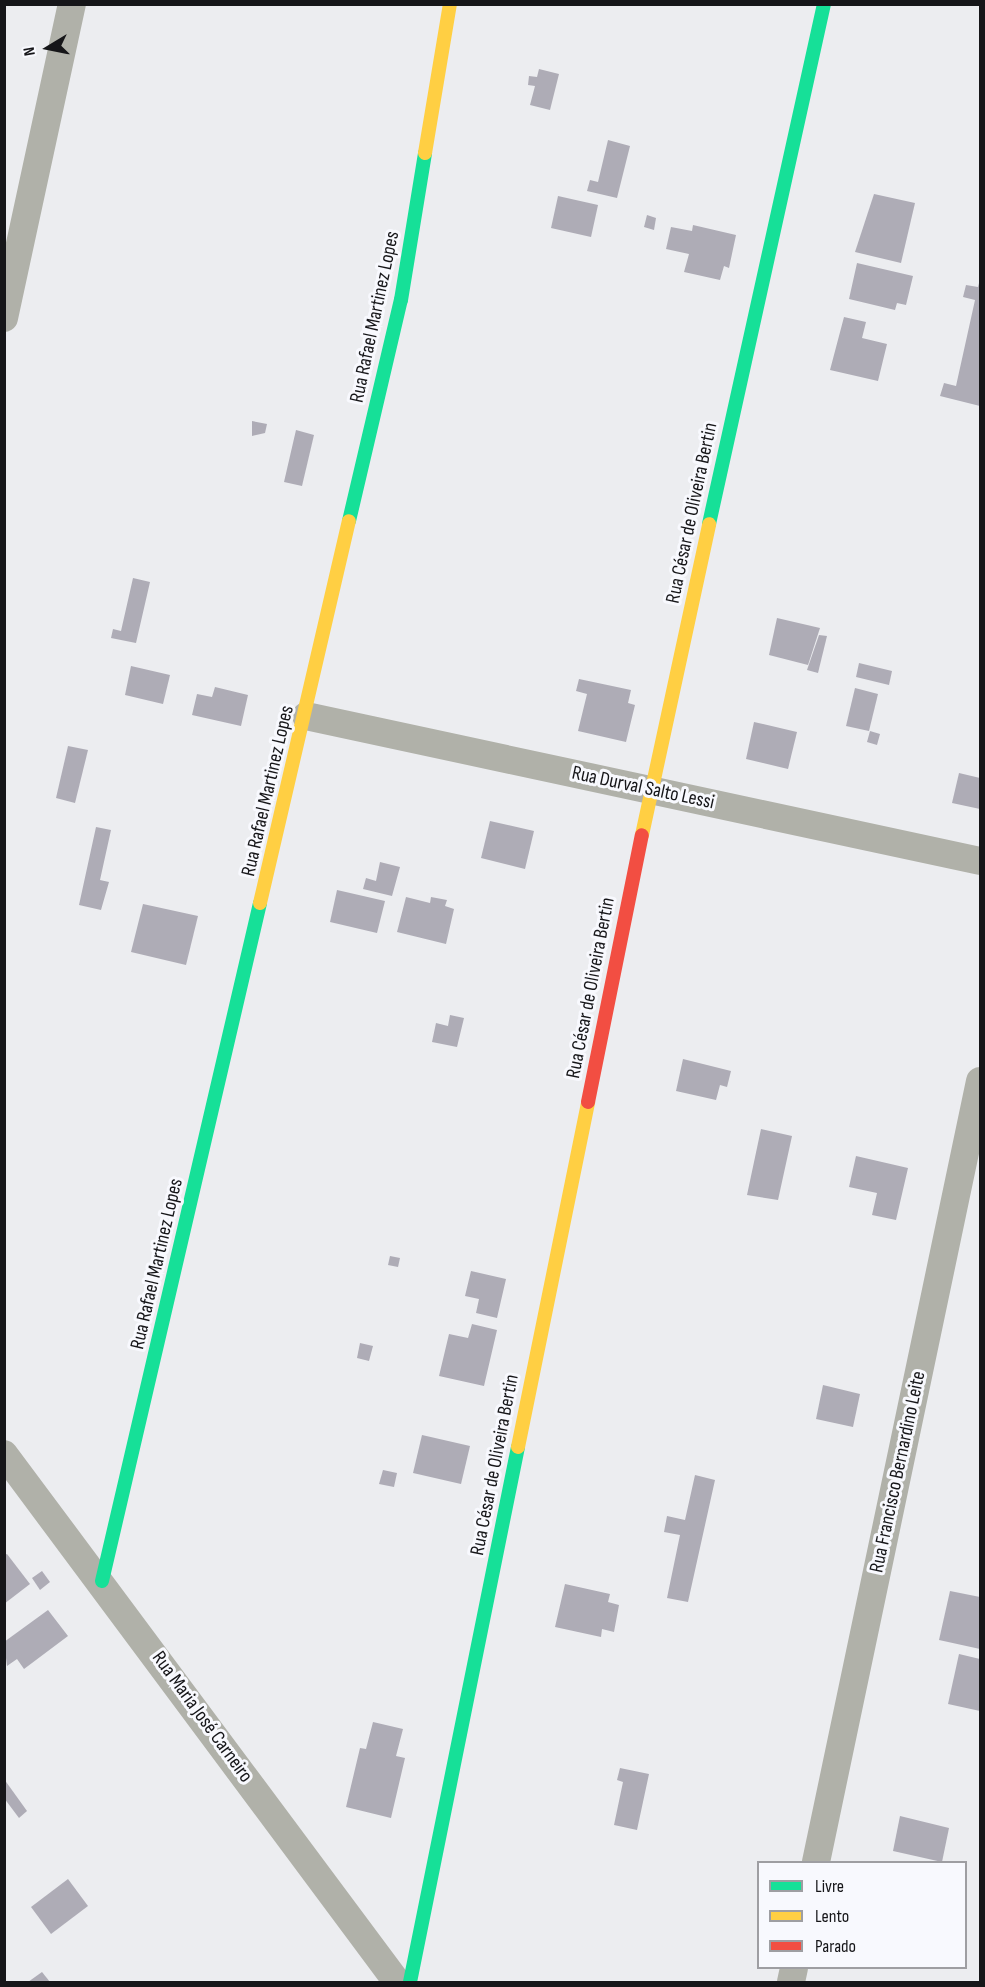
<!DOCTYPE html>
<html>
<head>
<meta charset="utf-8">
<style>
  body { margin:0 }
  #map { position:relative; width:985px; height:1987px; overflow:hidden; background:#ecedf0; font-family:"Sofia Sans Condensed",sans-serif }
  div>[style] { position:absolute }
  .building>* { inset:0; background:#aeacb6 }
  .street>* { height:28px; margin:-14px; padding:0 14px; transform-origin:14px; border-radius:14px; background:#b0b1a9 }
  .fast>* { height:14px; margin:-7px; padding:0 7px; transform-origin:7px; border-radius:7px; background:#16e098 }
  .slow>* { height:14px; margin:-7px; padding:0 7px; transform-origin:7px; border-radius:7px; background:#ffcf43 }
  .jam>* { height:14px; margin:-7px; padding:0 7px; transform-origin:7px; border-radius:7px; background:#f24e42 }
  span { translate:-50% -50%; white-space:nowrap; text-align:center; line-height:1.15; -webkit-text-stroke:6px #f8f9fe; paint-order:stroke }
  .street-label { font-size:20px; color:#161619 }
  .frame { position:absolute; inset:0; border:6px solid #161619; pointer-events:none }
  .legend { position:absolute; left:757px; top:1861px; width:210px; height:108px; box-sizing:border-box; background:#f8f9fe; border:2px solid #9e9ea2; margin:0; padding:8px 10px; list-style:none; font-size:18px; color:#161619 }
  .legend li { display:flex; align-items:center; gap:12px; height:30px }
  .legend b { width:30px; border:2px solid #9e9ea2 }
  .north { position:absolute; left:18px; top:18px; width:60px; height:60px; -webkit-text-stroke:4px #f8f9fe; paint-order:stroke; rotate:260deg; font-size:16px; font-weight:700; line-height:24px; text-align:center; color:#161619 }
  .north::after { content:''; display:block; margin:auto; width:21px; height:27px; background:#161619; clip-path:polygon(50% 0,100% 100%,50% 72%,0 100%) }
</style>
</head>
<body>
<div id="map">
  <div class="building">
    <i style="clip-path:polygon(539px 69px,559px 74px,550px 110px,530px 105px,535px 86px,528px 85px,529px 76px,537px 77px)"></i>
    <i style="clip-path:polygon(608px 140px,630px 146px,617px 198px,587px 191px,590px 180px,598px 182px)"></i>
    <i style="clip-path:polygon(874px 194px,915px 203px,901px 263px,855px 252px)"></i>
    <i style="clip-path:polygon(558px 196px,598px 205px,591px 237px,551px 228px)"></i>
    <i style="clip-path:polygon(647px 215px,656px 218px,654px 230px,644px 227px)"></i>
    <i style="clip-path:polygon(693px 225px,736px 235px,729px 268px,724px 266px,720px 280px,684px 272px,689px 254px,666px 249px,671px 227px,692px 231px)"></i>
    <i style="clip-path:polygon(857px 263px,913px 276px,906px 305px,897px 303px,895px 310px,849px 299px)"></i>
    <i style="clip-path:polygon(980px 279px,980px 406px,940px 396px,944px 383px,956px 386px,975px 300px,963px 297px,966px 285px,978px 287px)"></i>
    <i style="clip-path:polygon(844px 317px,866px 322px,862px 338px,887px 344px,878px 381px,830px 370px)"></i>
    <i style="clip-path:polygon(252px 421px,267px 424px,265px 433px,252px 436px)"></i>
    <i style="clip-path:polygon(296px 430px,314px 435px,302px 486px,284px 482px)"></i>
    <i style="clip-path:polygon(133px 578px,150px 582px,136px 643px,111px 638px,113px 629px,121px 631px)"></i>
    <i style="clip-path:polygon(777px 618px,820px 628px,808px 665px,769px 655px)"></i>
    <i style="clip-path:polygon(819px 635px,827px 636px,818px 673px,807px 670px)"></i>
    <i style="clip-path:polygon(859px 663px,892px 671px,889px 685px,856px 677px)"></i>
    <i style="clip-path:polygon(131px 666px,170px 675px,163px 704px,125px 695px)"></i>
    <i style="clip-path:polygon(579px 679px,631px 690px,628px 703px,635px 705px,626px 742px,578px 731px,587px 694px,576px 691px)"></i>
    <i style="clip-path:polygon(215px 687px,248px 695px,241px 726px,192px 715px,197px 694px,212px 697px)"></i>
    <i style="clip-path:polygon(855px 688px,878px 694px,869px 731px,846px 726px)"></i>
    <i style="clip-path:polygon(754px 722px,797px 732px,788px 769px,746px 759px)"></i>
    <i style="clip-path:polygon(870px 731px,880px 734px,877px 745px,867px 742px)"></i>
    <i style="clip-path:polygon(68px 746px,88px 750px,75px 803px,56px 798px)"></i>
    <i style="clip-path:polygon(959px 773px,980px 778px,980px 809px,952px 803px)"></i>
    <i style="clip-path:polygon(490px 821px,534px 831px,525px 869px,481px 858px)"></i>
    <i style="clip-path:polygon(96px 827px,111px 830px,100px 880px,109px 882px,101px 910px,79px 905px)"></i>
    <i style="clip-path:polygon(380px 862px,400px 867px,392px 896px,363px 889px,366px 878px,376px 881px)"></i>
    <i style="clip-path:polygon(337px 890px,385px 901px,377px 933px,330px 922px)"></i>
    <i style="clip-path:polygon(406px 897px,430px 903px,431px 897px,447px 900px,445px 906px,454px 909px,446px 944px,397px 932px)"></i>
    <i style="clip-path:polygon(143px 904px,198px 916px,186px 965px,131px 952px)"></i>
    <i style="clip-path:polygon(450px 1015px,464px 1018px,457px 1047px,432px 1042px,436px 1023px,448px 1026px)"></i>
    <i style="clip-path:polygon(683px 1059px,731px 1071px,727px 1087px,720px 1085px,716px 1100px,676px 1091px)"></i>
    <i style="clip-path:polygon(761px 1129px,792px 1136px,778px 1200px,747px 1195px)"></i>
    <i style="clip-path:polygon(856px 1156px,908px 1168px,896px 1220px,872px 1215px,877px 1193px,849px 1187px)"></i>
    <i style="clip-path:polygon(390px 1256px,400px 1258px,398px 1267px,388px 1265px)"></i>
    <i style="clip-path:polygon(471px 1271px,506px 1279px,497px 1318px,476px 1313px,479px 1299px,465px 1296px)"></i>
    <i style="clip-path:polygon(472px 1324px,497px 1330px,484px 1386px,439px 1376px,449px 1334px,468px 1338px)"></i>
    <i style="clip-path:polygon(360px 1343px,373px 1346px,369px 1361px,357px 1358px)"></i>
    <i style="clip-path:polygon(823px 1385px,860px 1394px,853px 1427px,816px 1419px)"></i>
    <i style="clip-path:polygon(422px 1435px,470px 1446px,461px 1484px,413px 1473px)"></i>
    <i style="clip-path:polygon(383px 1470px,397px 1473px,394px 1487px,379px 1484px)"></i>
    <i style="clip-path:polygon(695px 1475px,715px 1480px,688px 1602px,667px 1598px,680px 1535px,664px 1532px,667px 1516px,685px 1520px)"></i>
    <i style="clip-path:polygon(7px 1554px,30px 1584px,4px 1604px,4px 1555px)"></i>
    <i style="clip-path:polygon(42px 1571px,50px 1582px,40px 1590px,32px 1578px)"></i>
    <i style="clip-path:polygon(565px 1584px,610px 1594px,608px 1602px,619px 1605px,614px 1632px,602px 1629px,601px 1637px,555px 1627px)"></i>
    <i style="clip-path:polygon(950px 1591px,980px 1597px,980px 1649px,939px 1640px)"></i>
    <i style="clip-path:polygon(48px 1610px,68px 1636px,24px 1669px,17px 1659px,7px 1666px,4px 1642px)"></i>
    <i style="clip-path:polygon(959px 1654px,980px 1659px,980px 1711px,948px 1704px)"></i>
    <i style="clip-path:polygon(373px 1722px,403px 1729px,396px 1756px,405px 1758px,391px 1818px,346px 1807px,360px 1748px,366px 1749px)"></i>
    <i style="clip-path:polygon(620px 1768px,649px 1774px,637px 1830px,614px 1825px,623px 1782px,617px 1780px)"></i>
    <i style="clip-path:polygon(4px 1779px,27px 1811px,19px 1818px,4px 1798px)"></i>
    <i style="clip-path:polygon(900px 1816px,949px 1828px,942px 1862px,893px 1851px)"></i>
    <i style="clip-path:polygon(68px 1879px,88px 1906px,51px 1934px,31px 1907px)"></i>
    <i style="clip-path:polygon(42px 1972px,50px 1982px,28px 1982px)"></i>
  </div>
  <div class="street">
    <i style="left:4px;top:318px;width:321px;rotate:-77.8deg"></i>
    <i style="left:306px;top:716px;width:689px;rotate:12.14deg"></i>
    <i style="left:4px;top:1454px;width:658px;rotate:53.34deg"></i>
    <i style="left:816px;top:1862px;width:798px;rotate:-78.14deg"></i>
    <i style="left:791px;top:1982px;width:14px;rotate:-78deg"></i>
  </div>
  <div class="fast">
    <i style="left:349px;top:521px;width:227px;rotate:-76.8deg"></i>
    <i style="left:401px;top:300px;width:149px;rotate:-80.7deg"></i>
    <i style="left:709px;top:524px;width:533px;rotate:-77.53deg"></i>
    <i style="left:102px;top:1581px;width:696px;rotate:-76.88deg"></i>
    <i style="left:410px;top:1982px;width:546px;rotate:-78.59deg"></i>
  </div>
  <div class="slow">
    <i style="left:425px;top:153px;width:151px;rotate:-80.5deg"></i>
    <i style="left:642px;top:835px;width:318px;rotate:-77.8deg"></i>
    <i style="left:260px;top:903px;width:392px;rotate:-76.9deg"></i>
    <i style="left:518px;top:1447px;width:352px;rotate:-78.5deg"></i>
  </div>
  <div class="jam">
    <i style="left:588px;top:1102px;width:272px;rotate:-78.6deg"></i>
  </div>
  <div class="street-label">
    <span style="left:375px;top:317px;rotate:-78deg">Rua Rafael Martinez Lopes</span>
    <span style="left:692px;top:513px;rotate:-78deg">Rua César de Oliveira Bertin</span>
    <span style="left:643px;top:788px;rotate:12deg">Rua Durval Salto Lessi</span>
    <span style="left:268px;top:791px;rotate:-77deg">Rua Rafael Martinez Lopes</span>
    <span style="left:591px;top:988px;rotate:-79deg">Rua César de Oliveira Bertin</span>
    <span style="left:157px;top:1264px;rotate:-77deg">Rua Rafael Martinez Lopes</span>
    <span style="left:495px;top:1465px;rotate:-79deg">Rua César de Oliveira Bertin</span>
    <span style="left:898px;top:1472px;rotate:-78deg">Rua Francisco Bernardino Leite</span>
    <span style="left:202px;top:1717px;rotate:54deg">Rua Maria José Carneiro</span>
  </div>
  <div class="frame"></div>
  <ul class="legend">
  <li><b style="height:8px;background:#16e098"></b>Livre</li>
  <li><b style="height:8px;background:#ffcf43"></b>Lento</li>
  <li><b style="height:8px;background:#f24e42"></b>Parado</li>
  </ul>
  <div class="north">N</div>
</div>
</body>
</html>
